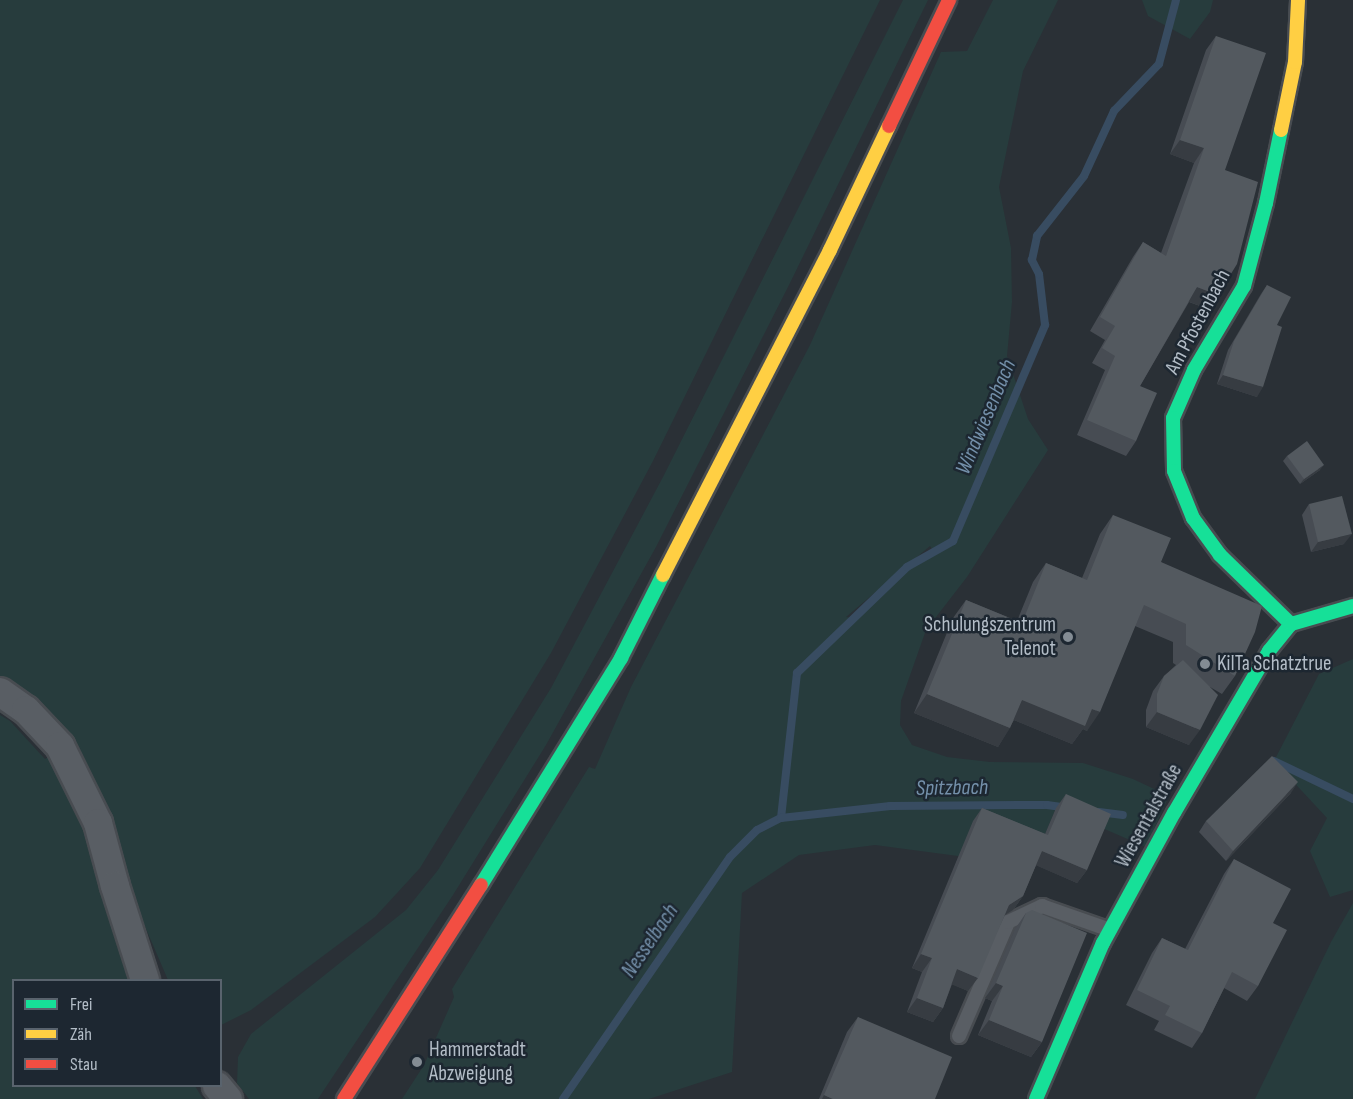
<!DOCTYPE html>
<html>
<head>
<meta charset="utf-8">
<style>
  body { margin:0 }
  #map { position:relative; width:1353px; height:1099px; overflow:hidden; background:#2a3036; font-family:"Sofia Sans Condensed",sans-serif }
  div>[style] { position:absolute }
  .green>* { inset:0; background:#273c3d }
  .stream>* { height:8px; margin:-4px; padding:0 4px; transform-origin:4px; border-radius:4px; background:#384c61 }
  .roads { filter:drop-shadow(2px 0 #484c51) drop-shadow(-2px 0 #484c51) drop-shadow(0 2px #484c51) drop-shadow(0 -2px #484c51) }
  .lane>* { height:14px; margin:-7px; padding:0 7px; transform-origin:7px; border-radius:7px; background:#595e64 }
  .street>* { height:28px; margin:-14px; padding:0 14px; transform-origin:14px; border-radius:14px; background:#595e64 }
  .fast>* { height:14px; margin:-7px; padding:0 7px; transform-origin:7px; border-radius:7px; background:#16e098 }
  .slow>* { height:14px; margin:-7px; padding:0 7px; transform-origin:7px; border-radius:7px; background:#ffcf43 }
  .jam>* { height:14px; margin:-7px; padding:0 7px; transform-origin:7px; border-radius:7px; background:#f24e42 }
  .wall>* { inset:0; background:#474c53 }
  .shaded-wall>* { inset:0; background:#373c42 }
  .building>* { inset:0; background:#53595f }
  .dots>* { width:16px; height:16px; translate:-50% -50%; box-sizing:border-box; border:3px solid #1d2731; border-radius:50% }
  span { translate:-50% -50%; white-space:nowrap; text-align:center; line-height:1.15; -webkit-text-stroke:5px #1d2731; paint-order:stroke }
  .street-label { font-size:21px; color:#b3bdc7 }
  .poi-label { font-size:21px; color:#b3bdc7 }
  .right { translate:-100% -50%; text-align:right }
  .left { translate:0 -50%; text-align:left }
  .water-label { font-size:22px; color:#7490aa; font-style:italic }
  .legend { position:absolute; left:12px; top:979px; width:210px; height:108px; box-sizing:border-box; background:#1d2731; border:2px solid #59636d; margin:0; padding:8px 10px; list-style:none; font-size:18px; color:#b3bdc7 }
  .legend li { display:flex; align-items:center; gap:12px; height:30px }
  .legend b { width:30px; border:2px solid #59636d }
</style>
</head>
<body>
<div id="map">
  <div class="green">
    <i style="clip-path:polygon(0 0,880px 0,653px 461px,551px 653px,420px 868px,375px 917px,251px 1010px,221px 1025px,220px 980px,168px 980px,128px 887px,100px 890px,134px 980px,14px 980px,14px 1086px,195px 1086px,203px 1099px,0 1099px,0 715px,10px 721px,45px 759px,69px 744px,0 680px)"></i>
    <i style="clip-path:polygon(903px 0,928px 0,790px 283px,656px 547px,546px 745px,453px 895px,318px 1099px,249px 1099px,237px 1083px,238px 1057px,251px 1034px,406px 910px,438px 870px,551px 688px,664px 475px)"></i>
    <i style="clip-path:polygon(evenodd,993px 0,1058px 0,1023px 71px,999px 187px,1011px 248px,1012px 302px,1007px 356px,1028px 419px,1048px 450px,967px 577px,926px 630px,901px 701px,900px 725px,912px 745px,947px 757px,990px 762px,1083px 763px,1133px 779px,1169px 796px,1146px 847px,1056px 808px,1039px 849px,958px 856px,875px 845px,799px 855px,742px 893px,732px 1072px,649px 1099px,402px 1099px,424px 1065px,454px 997px,452px 989px,589px 767px,595px 769px,631px 687px,810px 345px,941px 52px,967px 51px,993px 0,930px 546px,934px 552px,907px 567px,854px 618px,846px 617px,930px 546px)"></i>
    <i style="clip-path:polygon(1142px 0,1213px 0,1210px 12px,1190px 39px,1148px 16px)"></i>
    <i style="clip-path:polygon(1353px 659px,1353px 890px,1330px 897px,1310px 851px,1327px 818px,1274px 761px,1319px 674px)"></i>
    <i style="clip-path:polygon(1353px 903px,1353px 1099px,1255px 1099px,1331px 942px)"></i>
  </div>
  <div class="stream">
    <i style="left:1274px;top:761px;width:88px;rotate:25.7deg"></i>
    <i style="left:1099px;top:812px;width:24px;rotate:7deg"></i>
    <i style="left:781px;top:818px;width:146px;rotate:-83.7deg"></i>
    <i style="left:797px;top:673px;width:153px;rotate:-43.9deg"></i>
    <i style="left:907px;top:567px;width:53px;rotate:-29.5deg"></i>
    <i style="left:953px;top:541px;width:235px;rotate:-66.9deg"></i>
    <i style="left:1045px;top:325px;width:51px;rotate:-96.7deg"></i>
    <i style="left:1039px;top:274px;width:16px;rotate:-117deg"></i>
    <i style="left:1032px;top:260px;width:25px;rotate:-78deg"></i>
    <i style="left:1037px;top:236px;width:76px;rotate:-51.9deg"></i>
    <i style="left:1084px;top:176px;width:72px;rotate:-65.2deg"></i>
    <i style="left:1114px;top:111px;width:65px;rotate:-46.2deg"></i>
    <i style="left:1159px;top:64px;width:66px;rotate:-75.1deg"></i>
    <i style="left:563px;top:1099px;width:294px;rotate:-55.4deg"></i>
    <i style="left:730px;top:857px;width:38px;rotate:-45deg"></i>
    <i style="left:757px;top:830px;width:27px;rotate:-27deg"></i>
    <i style="left:781px;top:818px;width:110px;rotate:-6.3deg"></i>
    <i style="left:890px;top:806px;width:157px;rotate:-0.4deg"></i>
    <i style="left:1047px;top:805px;width:22px;rotate:8deg"></i>
  </div>
  <div class="roads">
    <div class="lane">
      <i style="left:959px;top:1036px;width:124px;rotate:-66.7deg"></i>
      <i style="left:1008px;top:922px;width:38px;rotate:-25deg"></i>
      <i style="left:1042px;top:906px;width:72px;rotate:19.4deg"></i>
    </div>
    <div class="street">
      <i style="left:0;top:692px;width:32px;rotate:35deg"></i>
      <i style="left:26px;top:710px;width:50px;rotate:46.6deg"></i>
      <i style="left:60px;top:746px;width:86px;rotate:63.7deg"></i>
      <i style="left:98px;top:823px;width:65px;rotate:74.9deg"></i>
      <i style="left:115px;top:886px;width:99px;rotate:72.3deg"></i>
      <i style="left:217px;top:1086px;width:17px;rotate:50deg"></i>
    </div>
    <div class="fast">
      <i style="left:1281px;top:130px;width:75px;rotate:101.6deg"></i>
      <i style="left:1266px;top:203px;width:86px;rotate:104.8deg"></i>
      <i style="left:1244px;top:286px;width:98px;rotate:120.8deg"></i>
      <i style="left:1194px;top:370px;width:52px;rotate:113.6deg"></i>
      <i style="left:1173px;top:418px;width:53px;rotate:88.9deg"></i>
      <i style="left:1174px;top:471px;width:51px;rotate:68deg"></i>
      <i style="left:1193px;top:518px;width:46px;rotate:53.9deg"></i>
      <i style="left:1220px;top:555px;width:99px;rotate:44.2deg"></i>
      <i style="left:481px;top:885px;width:267px;rotate:-58.3deg"></i>
      <i style="left:621px;top:658px;width:93px;rotate:-63.2deg"></i>
      <i style="left:1036px;top:1099px;width:170px;rotate:-66.8deg"></i>
      <i style="left:1103px;top:943px;width:148px;rotate:-61.4deg"></i>
      <i style="left:1174px;top:813px;width:188px;rotate:-59.6deg"></i>
      <i style="left:1269px;top:651px;width:35px;rotate:-51deg"></i>
      <i style="left:1291px;top:624px;width:65px;rotate:-16.2deg"></i>
    </div>
    <div class="slow">
      <i style="left:1281px;top:130px;width:69px;rotate:-78.4deg"></i>
      <i style="left:1295px;top:62px;width:62px;rotate:-87.2deg"></i>
      <i style="left:663px;top:575px;width:365px;rotate:-62.8deg"></i>
      <i style="left:830px;top:250px;width:137px;rotate:-64.6deg"></i>
    </div>
    <div class="jam">
      <i style="left:889px;top:126px;width:140px;rotate:-64.5deg"></i>
      <i style="left:344px;top:1099px;width:254px;rotate:-57.4deg"></i>
    </div>
  </div>
  <div class="wall">
    <i style="clip-path:polygon(1216px 36px,1225px 170px,1208px 309px,1189px 302px,1140px 386px,1136px 441px,1126px 456px,1077px 435px,1105px 370px,1092px 363px,1105px 340px,1090px 331px,1133px 257px,1143px 242px,1161px 253px,1194px 163px,1170px 154px,1206px 50px)"></i>
    <i style="clip-path:polygon(1267px 285px,1277px 325px,1257px 397px,1217px 384px,1228px 350px,1261px 294px)"></i>
    <i style="clip-path:polygon(1287px 456px,1320px 470px,1300px 484px,1283px 461px)"></i>
    <i style="clip-path:polygon(1309px 504px,1344px 544px,1311px 552px,1302px 515px)"></i>
    <i style="clip-path:polygon(1113px 515px,1161px 562px,1235px 676px,1222px 694px,1210px 687px,1189px 745px,1146px 727px,1146px 710px,1153px 691px,1164px 676px,1176px 665px,1173px 663px,1173px 642px,1135px 626px,1087px 731px,1083px 729px,1072px 744px,1014px 720px,998px 747px,914px 713px,953px 618px,966px 600px,1017px 621px,1033px 582px,1046px 563px,1082px 578px,1100px 534px)"></i>
    <i style="clip-path:polygon(1291px 793px,1226px 861px,1199px 832px,1206px 821px)"></i>
    <i style="clip-path:polygon(1066px 794px,1087px 870px,1077px 883px,1036px 865px,1023px 896px,1013px 910px,1005px 915px,968px 991px,952px 984px,943px 1008px,933px 1022px,907px 1012px,922px 972px,912px 968px,973px 821px,982px 808px,1045px 834px,1056px 808px)"></i>
    <i style="clip-path:polygon(1234px 859px,1273px 923px,1258px 986px,1247px 1001px,1224px 988px,1202px 1033px,1192px 1048px,1154px 1030px,1159px 1021px,1126px 1005px,1152px 953px,1162px 938px,1185px 949px,1224px 874px)"></i>
    <i style="clip-path:polygon(1026px 913px,1042px 1042px,1031px 1057px,978px 1035px,992px 1001px,985px 998px,1015px 929px)"></i>
    <i style="clip-path:polygon(858px 1017px,935px 1099px,819px 1099px,847px 1032px)"></i>
  </div>
  <div class="shaded-wall">
    <i style="clip-path:polygon(1180px 140px,1204px 148px,1194px 163px,1170px 154px)"></i>
    <i style="clip-path:polygon(1197px 287px,1218px 295px,1208px 309px,1187px 301px)"></i>
    <i style="clip-path:polygon(1223px 375px,1263px 387px,1257px 397px,1217px 384px)"></i>
    <i style="clip-path:polygon(1324px 465px,1320px 470px,1300px 484px,1304px 479px)"></i>
    <i style="clip-path:polygon(1352px 534px,1344px 544px,1311px 552px,1318px 542px)"></i>
    <i style="clip-path:polygon(927px 694px,1010px 728px,998px 747px,914px 713px)"></i>
    <i style="clip-path:polygon(1022px 700px,1092px 709px,1100px 712px,1087px 731px,1083px 729px,1072px 744px,1009px 718px)"></i>
    <i style="clip-path:polygon(1157px 712px,1200px 730px,1189px 745px,1146px 727px)"></i>
    <i style="clip-path:polygon(1298px 782px,1291px 793px,1226px 861px,1233px 851px)"></i>
    <i style="clip-path:polygon(1042px 851px,1087px 870px,1077px 883px,1033px 864px)"></i>
    <i style="clip-path:polygon(1023px 896px,1013px 910px,1000px 918px,1009px 905px)"></i>
    <i style="clip-path:polygon(921px 954px,932px 958px,922px 972px,912px 968px)"></i>
    <i style="clip-path:polygon(957px 969px,978px 978px,968px 991px,948px 983px)"></i>
    <i style="clip-path:polygon(996px 983px,1003px 986px,992px 1001px,985px 998px)"></i>
    <i style="clip-path:polygon(917px 998px,943px 1008px,933px 1022px,907px 1012px)"></i>
    <i style="clip-path:polygon(989px 1020px,1042px 1042px,1031px 1057px,978px 1035px)"></i>
    <i style="clip-path:polygon(824px 1095px,833px 1099px,822px 1099px)"></i>
  </div>
  <div class="building">
    <i style="clip-path:polygon(1216px 36px,1266px 53px,1225px 170px,1258px 182px,1237px 264px,1218px 295px,1197px 287px,1140px 386px,1157px 393px,1136px 441px,1087px 420px,1115px 356px,1102px 348px,1115px 326px,1100px 317px,1143px 242px,1166px 256px,1204px 148px,1180px 140px)"></i>
    <i style="clip-path:polygon(1267px 285px,1291px 297px,1277px 325px,1282px 327px,1263px 387px,1223px 375px,1234px 341px)"></i>
    <i style="clip-path:polygon(1307px 441px,1324px 465px,1304px 479px,1287px 456px)"></i>
    <i style="clip-path:polygon(1342px 496px,1352px 534px,1318px 542px,1309px 504px)"></i>
    <i style="clip-path:polygon(1113px 515px,1171px 538px,1161px 562px,1262px 606px,1255px 632px,1235px 676px,1186px 645px,1186px 624px,1144px 605px,1100px 712px,1092px 709px,1085px 726px,1022px 700px,1010px 728px,927px 694px,966px 600px,1022px 623px,1046px 563px,1087px 580px)"></i>
    <i style="clip-path:polygon(1183px 660px,1218px 695px,1200px 730px,1157px 712px,1157px 694px,1164px 676px)"></i>
    <i style="clip-path:polygon(1272px 756px,1298px 782px,1233px 851px,1206px 821px)"></i>
    <i style="clip-path:polygon(1066px 794px,1111px 814px,1087px 870px,1042px 851px,1023px 896px,1009px 905px,978px 978px,957px 969px,943px 1008px,917px 998px,932px 958px,921px 954px,982px 808px,1048px 835px)"></i>
    <i style="clip-path:polygon(1234px 859px,1291px 889px,1273px 923px,1287px 930px,1258px 986px,1232px 972px,1202px 1033px,1165px 1015px,1170px 1006px,1137px 990px,1162px 938px,1188px 950px)"></i>
    <i style="clip-path:polygon(1032px 910px,1087px 933px,1042px 1042px,989px 1020px,1003px 986px,996px 983px,1026px 913px)"></i>
    <i style="clip-path:polygon(858px 1017px,952px 1057px,935px 1099px,833px 1099px,824px 1095px)"></i>
  </div>
  <div class="dots">
    <i style="left:1068px;top:637px;background:#838c94"></i>
    <i style="left:1205px;top:664px;background:#838c94"></i>
    <i style="left:417px;top:1062px;background:#838c94"></i>
  </div>
  <div class="street-label">
    <span style="left:1198px;top:322px;rotate:-62deg">Am Pfostenbach</span>
    <span style="left:1149px;top:816px;rotate:-61deg">Wiesentalstraße</span>
  </div>
  <div class="poi-label">
    <span class="right" style="left:1056px;top:637px">Schulungszentrum<br>Telenot</span>
    <span class="left" style="left:1217px;top:664px">KiITa Schatztrue</span>
    <span class="left" style="left:429px;top:1062px">Hammerstadt<br>Abzweigung</span>
  </div>
  <div class="water-label">
    <span style="left:986px;top:417px;rotate:-67deg">Windwiesenbach</span>
    <span style="left:952px;top:788px;rotate:-1deg">Spitzbach</span>
    <span style="left:650px;top:941px;rotate:-56deg">Nesselbach</span>
  </div>
  <ul class="legend">
  <li><b style="height:8px;background:#16e098"></b>Frei</li>
  <li><b style="height:8px;background:#ffcf43"></b>Zäh</li>
  <li><b style="height:8px;background:#f24e42"></b>Stau</li>
  </ul>
</div>
</body>
</html>
